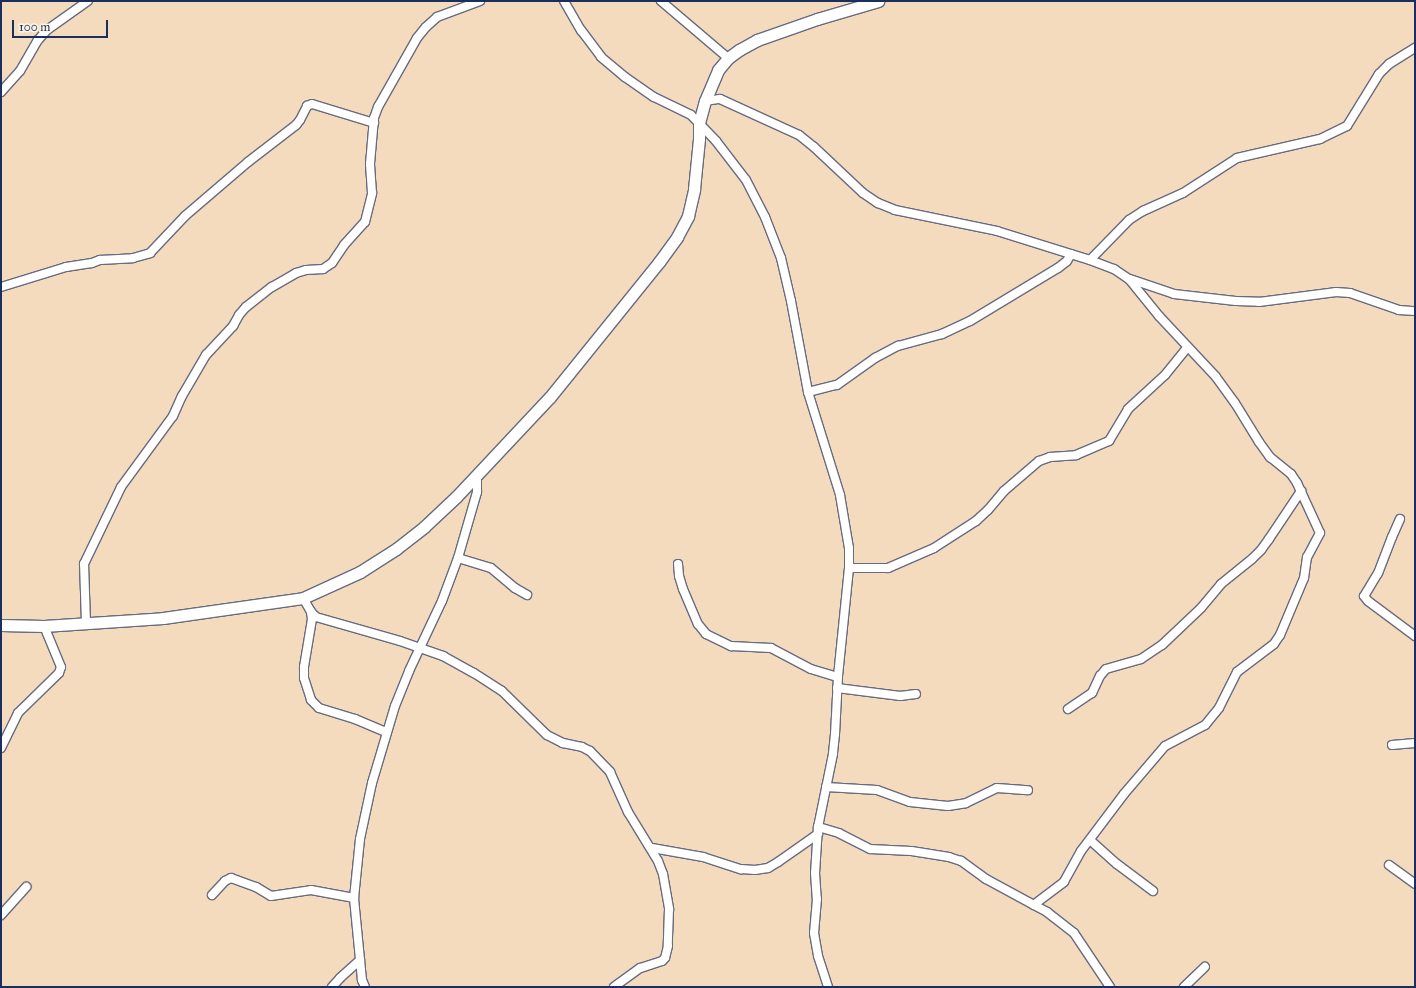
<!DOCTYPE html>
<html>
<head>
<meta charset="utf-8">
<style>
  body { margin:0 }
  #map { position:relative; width:1416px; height:988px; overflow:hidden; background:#f4dbbd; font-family:"IM FELL Great Primer",serif }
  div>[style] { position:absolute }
  .roads { filter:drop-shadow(1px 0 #676b7f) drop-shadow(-1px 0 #676b7f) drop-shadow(0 1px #676b7f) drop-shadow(0 -1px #676b7f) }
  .minor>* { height:8px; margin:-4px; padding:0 4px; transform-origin:4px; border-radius:4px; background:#fff }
  .major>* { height:11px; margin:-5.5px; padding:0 5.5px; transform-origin:5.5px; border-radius:5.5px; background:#fff }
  span { translate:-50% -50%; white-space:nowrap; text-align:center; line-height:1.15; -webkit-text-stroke:3px #fcf5e5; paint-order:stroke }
  .frame { position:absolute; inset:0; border:2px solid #1b2f5e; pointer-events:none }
  .scale { position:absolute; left:12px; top:20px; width:96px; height:18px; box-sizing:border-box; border:2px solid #1b2f5e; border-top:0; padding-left:5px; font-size:12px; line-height:14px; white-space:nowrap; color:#1b2f5e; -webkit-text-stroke:3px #fcf5e5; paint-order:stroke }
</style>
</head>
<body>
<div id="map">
  <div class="roads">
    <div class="minor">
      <i style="left:564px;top:1px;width:34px;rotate:60deg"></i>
      <i style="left:581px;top:30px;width:34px;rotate:53deg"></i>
      <i style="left:601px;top:57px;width:31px;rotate:40deg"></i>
      <i style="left:625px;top:77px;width:35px;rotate:35deg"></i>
      <i style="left:654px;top:97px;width:41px;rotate:25.9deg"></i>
      <i style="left:691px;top:115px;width:36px;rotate:46deg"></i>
      <i style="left:716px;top:141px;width:49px;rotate:52.4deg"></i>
      <i style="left:746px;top:180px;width:42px;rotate:62.8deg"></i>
      <i style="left:765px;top:217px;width:44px;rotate:68.7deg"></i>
      <i style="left:781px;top:258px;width:44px;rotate:76.9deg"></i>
      <i style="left:791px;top:301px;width:93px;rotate:79.4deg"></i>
      <i style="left:808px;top:392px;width:108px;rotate:72.7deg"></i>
      <i style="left:840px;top:495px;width:54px;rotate:80.4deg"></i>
      <i style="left:849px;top:548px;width:20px;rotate:90deg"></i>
      <i style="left:849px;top:568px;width:110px;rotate:95.8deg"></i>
      <i style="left:838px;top:677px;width:57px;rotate:93deg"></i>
      <i style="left:835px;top:734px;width:20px;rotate:96deg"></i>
      <i style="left:833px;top:754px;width:75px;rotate:101.6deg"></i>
      <i style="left:818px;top:827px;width:46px;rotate:93.7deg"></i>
      <i style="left:815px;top:873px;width:26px;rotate:86deg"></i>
      <i style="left:817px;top:899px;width:34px;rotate:95deg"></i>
      <i style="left:814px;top:933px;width:23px;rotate:80deg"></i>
      <i style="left:818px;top:956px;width:33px;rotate:72deg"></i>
      <i style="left:661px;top:1px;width:88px;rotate:40.4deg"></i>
      <i style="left:1px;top:92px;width:28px;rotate:-48deg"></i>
      <i style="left:20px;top:71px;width:36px;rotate:-60deg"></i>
      <i style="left:38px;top:40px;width:13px;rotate:-48deg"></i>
      <i style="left:47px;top:30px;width:50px;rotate:-35.3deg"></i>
      <i style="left:705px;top:101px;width:15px;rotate:-8deg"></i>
      <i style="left:720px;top:99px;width:87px;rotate:24.5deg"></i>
      <i style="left:799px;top:135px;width:19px;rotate:39deg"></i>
      <i style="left:814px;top:147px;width:67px;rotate:43.2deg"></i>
      <i style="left:863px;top:193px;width:18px;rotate:34deg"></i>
      <i style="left:878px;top:203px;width:18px;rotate:22deg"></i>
      <i style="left:895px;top:210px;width:104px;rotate:11.6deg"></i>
      <i style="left:997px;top:231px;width:97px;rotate:17.3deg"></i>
      <i style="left:1090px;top:260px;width:26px;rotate:21deg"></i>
      <i style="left:1114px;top:269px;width:18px;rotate:34deg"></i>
      <i style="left:1129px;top:279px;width:48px;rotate:51deg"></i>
      <i style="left:1159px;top:316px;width:83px;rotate:46.9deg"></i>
      <i style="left:1216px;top:377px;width:32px;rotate:54deg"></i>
      <i style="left:1235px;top:403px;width:46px;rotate:58.4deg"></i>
      <i style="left:1259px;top:442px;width:19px;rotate:54deg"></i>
      <i style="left:1270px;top:457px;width:27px;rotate:39deg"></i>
      <i style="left:1291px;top:474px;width:11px;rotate:56deg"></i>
      <i style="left:1297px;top:483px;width:55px;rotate:65.3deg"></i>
      <i style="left:1320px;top:533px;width:27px;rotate:118deg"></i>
      <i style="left:1307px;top:557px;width:21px;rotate:98deg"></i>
      <i style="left:1304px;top:578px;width:62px;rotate:112.8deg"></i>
      <i style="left:1280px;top:635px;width:11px;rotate:124deg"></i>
      <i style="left:1274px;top:644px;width:46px;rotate:142.9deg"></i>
      <i style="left:1237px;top:672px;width:40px;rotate:116.6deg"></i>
      <i style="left:1219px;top:708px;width:22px;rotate:129deg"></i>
      <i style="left:1205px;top:725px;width:45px;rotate:152.3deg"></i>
      <i style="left:1165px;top:746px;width:63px;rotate:130.5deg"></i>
      <i style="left:1124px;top:794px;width:71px;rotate:127deg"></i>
      <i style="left:1081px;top:851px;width:35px;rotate:119deg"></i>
      <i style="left:1064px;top:882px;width:38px;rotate:143deg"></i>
      <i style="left:1034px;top:905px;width:55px;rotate:-151.6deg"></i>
      <i style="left:986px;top:879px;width:31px;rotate:-144deg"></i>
      <i style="left:961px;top:861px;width:13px;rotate:-162deg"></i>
      <i style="left:949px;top:857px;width:38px;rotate:-171deg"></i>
      <i style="left:911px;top:851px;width:41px;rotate:-177.2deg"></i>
      <i style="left:870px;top:849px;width:35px;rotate:-153deg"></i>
      <i style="left:839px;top:833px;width:22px;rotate:-164deg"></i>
      <i style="left:1090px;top:260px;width:56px;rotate:-45.7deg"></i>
      <i style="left:1129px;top:220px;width:17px;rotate:-33deg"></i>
      <i style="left:1143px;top:211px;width:44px;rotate:-24.2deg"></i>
      <i style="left:1183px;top:193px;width:64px;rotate:-32.9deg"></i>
      <i style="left:1237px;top:158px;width:85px;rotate:-12.9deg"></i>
      <i style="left:1320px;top:139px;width:30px;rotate:-26deg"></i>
      <i style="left:1347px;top:126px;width:61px;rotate:-58.4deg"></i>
      <i style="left:1379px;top:74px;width:14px;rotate:-45deg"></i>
      <i style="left:1389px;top:64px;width:31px;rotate:-32deg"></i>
      <i style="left:1130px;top:279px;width:46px;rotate:18.8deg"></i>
      <i style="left:1174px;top:294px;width:62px;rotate:6.4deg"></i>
      <i style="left:1236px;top:301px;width:23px;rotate:2deg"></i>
      <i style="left:1259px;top:302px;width:78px;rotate:-7.4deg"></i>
      <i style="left:1336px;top:292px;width:14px;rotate:4deg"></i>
      <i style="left:1350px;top:293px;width:52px;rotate:19.1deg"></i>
      <i style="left:1399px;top:310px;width:16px;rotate:4deg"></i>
      <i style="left:1px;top:287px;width:68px;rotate:-17.1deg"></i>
      <i style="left:66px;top:267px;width:26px;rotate:-9deg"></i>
      <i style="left:92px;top:263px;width:9px;rotate:-21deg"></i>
      <i style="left:100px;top:260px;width:33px;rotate:-3deg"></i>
      <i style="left:133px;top:258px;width:18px;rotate:-16deg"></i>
      <i style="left:150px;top:253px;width:51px;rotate:-46.6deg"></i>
      <i style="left:185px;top:216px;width:83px;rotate:-40.6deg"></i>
      <i style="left:248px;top:162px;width:61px;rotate:-37.6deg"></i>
      <i style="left:296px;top:125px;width:6px;rotate:-51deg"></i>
      <i style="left:300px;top:120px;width:16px;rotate:-63deg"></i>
      <i style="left:307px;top:106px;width:5px;rotate:-22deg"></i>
      <i style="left:312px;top:104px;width:65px;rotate:17deg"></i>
      <i style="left:808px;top:392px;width:30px;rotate:-14deg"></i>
      <i style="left:837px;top:385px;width:47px;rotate:-35.4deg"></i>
      <i style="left:875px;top:358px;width:26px;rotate:-28deg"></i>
      <i style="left:898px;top:346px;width:46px;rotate:-15.3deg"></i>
      <i style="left:942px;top:334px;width:31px;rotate:-25deg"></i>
      <i style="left:970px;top:321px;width:103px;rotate:-31.1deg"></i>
      <i style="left:1058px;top:268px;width:11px;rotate:-38deg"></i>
      <i style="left:1067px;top:261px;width:8px;rotate:-60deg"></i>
      <i style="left:1400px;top:519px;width:20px;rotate:114deg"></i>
      <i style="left:1392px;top:537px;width:39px;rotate:111deg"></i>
      <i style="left:1378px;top:573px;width:27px;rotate:121deg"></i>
      <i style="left:1364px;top:596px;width:6px;rotate:51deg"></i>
      <i style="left:1368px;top:601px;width:59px;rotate:36.7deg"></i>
      <i style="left:458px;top:558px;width:34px;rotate:17deg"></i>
      <i style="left:491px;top:568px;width:31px;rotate:40deg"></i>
      <i style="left:515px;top:588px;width:14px;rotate:30deg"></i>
      <i style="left:678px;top:564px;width:12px;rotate:85deg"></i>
      <i style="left:679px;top:576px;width:14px;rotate:73deg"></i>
      <i style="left:683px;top:589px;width:38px;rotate:67deg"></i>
      <i style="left:698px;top:624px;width:13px;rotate:51deg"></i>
      <i style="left:706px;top:634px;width:28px;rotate:26deg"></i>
      <i style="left:731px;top:646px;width:40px;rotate:2.9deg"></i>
      <i style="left:771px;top:648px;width:45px;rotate:27.7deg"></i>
      <i style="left:811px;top:669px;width:28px;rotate:17deg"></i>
      <i style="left:849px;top:568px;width:39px"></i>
      <i style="left:888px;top:568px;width:50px;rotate:-23.5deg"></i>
      <i style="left:934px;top:548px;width:50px;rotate:-32.7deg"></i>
      <i style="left:976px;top:521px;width:16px;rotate:-43deg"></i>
      <i style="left:988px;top:510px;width:25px;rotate:-50deg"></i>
      <i style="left:1004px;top:491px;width:46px;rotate:-40.6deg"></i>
      <i style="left:1039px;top:461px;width:12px;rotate:-20deg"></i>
      <i style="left:1050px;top:457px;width:26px;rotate:-4deg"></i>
      <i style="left:1076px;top:455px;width:36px;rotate:-23deg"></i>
      <i style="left:1109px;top:441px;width:37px;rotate:-59deg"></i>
      <i style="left:1128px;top:409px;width:50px;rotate:-42.6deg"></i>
      <i style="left:1165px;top:375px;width:36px;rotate:-51deg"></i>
      <i style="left:303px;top:598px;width:16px;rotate:60deg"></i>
      <i style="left:311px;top:612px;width:7px;rotate:45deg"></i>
      <i style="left:316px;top:617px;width:87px;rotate:15.9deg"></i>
      <i style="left:400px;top:641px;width:46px;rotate:19.2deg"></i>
      <i style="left:443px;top:656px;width:35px;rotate:29deg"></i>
      <i style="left:474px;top:673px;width:33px;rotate:33deg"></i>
      <i style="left:502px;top:691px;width:63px;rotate:44.4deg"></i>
      <i style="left:547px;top:735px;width:18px;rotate:27deg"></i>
      <i style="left:563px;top:743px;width:19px;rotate:12deg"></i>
      <i style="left:582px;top:747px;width:9px;rotate:27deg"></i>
      <i style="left:590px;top:751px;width:29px;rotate:46deg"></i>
      <i style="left:610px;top:772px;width:44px;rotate:65.8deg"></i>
      <i style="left:628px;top:812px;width:57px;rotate:58.5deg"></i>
      <i style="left:658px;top:861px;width:14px;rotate:69deg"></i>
      <i style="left:663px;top:874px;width:36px;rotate:80deg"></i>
      <i style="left:669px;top:909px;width:37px;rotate:92deg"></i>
      <i style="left:668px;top:946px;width:12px;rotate:104deg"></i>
      <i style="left:665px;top:958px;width:4px;rotate:135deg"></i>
      <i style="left:662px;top:961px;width:23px;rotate:162deg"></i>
      <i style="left:640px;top:968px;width:32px;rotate:144deg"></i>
      <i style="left:311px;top:612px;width:7px;rotate:82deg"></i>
      <i style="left:312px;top:619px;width:49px;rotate:99.5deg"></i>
      <i style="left:304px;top:667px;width:11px;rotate:90deg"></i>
      <i style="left:304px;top:678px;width:23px;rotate:72deg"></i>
      <i style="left:311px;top:700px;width:11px;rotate:45deg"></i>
      <i style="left:319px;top:708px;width:38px;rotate:17deg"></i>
      <i style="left:355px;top:719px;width:34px;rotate:23deg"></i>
      <i style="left:86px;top:623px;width:59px;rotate:-91.9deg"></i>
      <i style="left:84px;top:564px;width:85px;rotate:-64.3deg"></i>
      <i style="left:121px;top:487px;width:88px;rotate:-53.8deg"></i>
      <i style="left:173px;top:416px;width:22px;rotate:-66deg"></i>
      <i style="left:182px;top:396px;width:48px;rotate:-59.7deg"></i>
      <i style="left:206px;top:355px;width:40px;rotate:-47deg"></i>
      <i style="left:233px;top:326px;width:13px;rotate:-61deg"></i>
      <i style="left:239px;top:315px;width:11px;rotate:-49deg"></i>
      <i style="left:246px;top:307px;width:33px;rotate:-38deg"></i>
      <i style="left:272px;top:287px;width:28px;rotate:-30deg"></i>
      <i style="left:296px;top:273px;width:10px;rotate:-17deg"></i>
      <i style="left:306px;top:270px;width:17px;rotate:-3deg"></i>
      <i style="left:323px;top:269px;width:11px;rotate:-34deg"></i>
      <i style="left:332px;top:263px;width:22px;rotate:-56deg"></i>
      <i style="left:344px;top:245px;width:31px;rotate:-48deg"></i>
      <i style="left:365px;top:222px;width:30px;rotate:-76deg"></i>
      <i style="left:372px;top:193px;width:29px;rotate:-94deg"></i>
      <i style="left:370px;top:164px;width:46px;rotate:-85deg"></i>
      <i style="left:374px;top:118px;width:12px;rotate:-70deg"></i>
      <i style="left:378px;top:107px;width:79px;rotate:-60.5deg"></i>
      <i style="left:417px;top:38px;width:14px;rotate:-51deg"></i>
      <i style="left:426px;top:27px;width:15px;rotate:-42deg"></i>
      <i style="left:437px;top:17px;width:46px;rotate:-20.4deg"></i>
      <i style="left:837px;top:688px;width:64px;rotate:7.2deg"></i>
      <i style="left:900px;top:696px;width:16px;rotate:-7deg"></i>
      <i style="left:1068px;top:709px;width:29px;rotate:-34deg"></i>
      <i style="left:1092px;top:693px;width:19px;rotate:-65deg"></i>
      <i style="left:1100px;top:676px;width:9px;rotate:-49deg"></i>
      <i style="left:1106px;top:669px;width:36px;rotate:-16deg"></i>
      <i style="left:1141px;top:659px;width:25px;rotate:-34deg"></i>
      <i style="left:1162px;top:645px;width:54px;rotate:-43.5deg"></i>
      <i style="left:1201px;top:608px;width:31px;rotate:-50deg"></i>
      <i style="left:1221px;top:584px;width:40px;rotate:-39deg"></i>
      <i style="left:1252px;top:559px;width:13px;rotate:-45deg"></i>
      <i style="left:1261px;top:550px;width:14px;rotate:-54deg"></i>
      <i style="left:1269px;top:539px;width:58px;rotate:-56.3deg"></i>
      <i style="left:1392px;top:745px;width:23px;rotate:-5deg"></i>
      <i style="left:1px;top:748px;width:39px;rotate:-64deg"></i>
      <i style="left:18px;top:713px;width:57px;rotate:-44.3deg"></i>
      <i style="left:59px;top:673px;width:6px;rotate:-72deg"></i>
      <i style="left:61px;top:667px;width:44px;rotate:-112.5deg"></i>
      <i style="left:826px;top:787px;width:51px;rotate:3.4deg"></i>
      <i style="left:877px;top:790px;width:35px;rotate:20deg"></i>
      <i style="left:910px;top:802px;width:38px;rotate:6deg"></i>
      <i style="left:948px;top:806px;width:18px;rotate:-9deg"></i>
      <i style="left:966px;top:803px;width:34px;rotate:-26deg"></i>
      <i style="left:997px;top:788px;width:31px;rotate:4deg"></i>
      <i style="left:1090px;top:840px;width:36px;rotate:42deg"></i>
      <i style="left:1117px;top:864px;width:45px;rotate:36.9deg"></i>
      <i style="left:652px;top:848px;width:52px;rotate:10deg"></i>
      <i style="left:703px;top:857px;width:40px;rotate:18deg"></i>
      <i style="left:741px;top:869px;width:14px;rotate:4deg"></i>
      <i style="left:755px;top:870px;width:13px;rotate:-9deg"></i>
      <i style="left:768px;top:868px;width:12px;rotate:-31deg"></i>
      <i style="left:778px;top:862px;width:49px;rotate:-35deg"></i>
      <i style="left:1389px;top:865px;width:32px;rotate:36deg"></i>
      <i style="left:212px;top:895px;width:19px;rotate:-47deg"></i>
      <i style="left:225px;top:881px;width:7px;rotate:-27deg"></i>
      <i style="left:231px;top:878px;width:27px;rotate:20deg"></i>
      <i style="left:256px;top:887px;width:17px;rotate:31deg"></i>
      <i style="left:271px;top:896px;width:40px;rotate:-8.5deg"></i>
      <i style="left:311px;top:890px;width:44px;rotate:10.5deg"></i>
      <i style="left:1034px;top:905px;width:15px;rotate:28deg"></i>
      <i style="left:1047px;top:912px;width:34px;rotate:38deg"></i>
      <i style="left:1074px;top:933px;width:65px;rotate:56.3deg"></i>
      <i style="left:1px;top:915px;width:38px;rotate:-48deg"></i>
      <i style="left:332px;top:987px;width:12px;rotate:-48deg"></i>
      <i style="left:340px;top:978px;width:27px;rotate:-42deg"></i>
      <i style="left:365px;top:987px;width:8px;rotate:-113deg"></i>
      <i style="left:362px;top:980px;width:82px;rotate:-95.6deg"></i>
      <i style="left:354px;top:898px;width:59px;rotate:-84.2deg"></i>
      <i style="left:360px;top:839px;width:57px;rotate:-77.9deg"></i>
      <i style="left:372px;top:783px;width:80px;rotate:-73.4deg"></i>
      <i style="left:395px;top:706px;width:38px;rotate:-68deg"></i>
      <i style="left:409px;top:671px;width:77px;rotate:-64.8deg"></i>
      <i style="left:442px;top:601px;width:46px;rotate:-69.6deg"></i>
      <i style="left:458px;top:558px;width:69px;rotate:-73.9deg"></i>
      <i style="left:477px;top:492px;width:16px;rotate:-90deg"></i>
      <i style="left:1184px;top:987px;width:29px;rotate:-44deg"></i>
    </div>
    <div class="major">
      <i style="left:1px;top:625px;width:43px;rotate:1.3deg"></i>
      <i style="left:44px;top:626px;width:119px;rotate:-3.8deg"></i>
      <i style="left:163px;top:618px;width:141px;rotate:-8.1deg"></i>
      <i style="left:303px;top:598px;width:63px;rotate:-24.5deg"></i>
      <i style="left:360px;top:572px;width:43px;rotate:-32.6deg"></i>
      <i style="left:396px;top:549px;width:36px;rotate:-38deg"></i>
      <i style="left:424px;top:527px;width:44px;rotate:-43.2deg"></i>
      <i style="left:456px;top:497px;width:137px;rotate:-46.8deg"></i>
      <i style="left:550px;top:397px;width:174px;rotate:-51.1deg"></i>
      <i style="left:659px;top:262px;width:31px;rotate:-54deg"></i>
      <i style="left:677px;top:237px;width:24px;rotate:-62deg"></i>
      <i style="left:688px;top:216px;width:28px;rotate:-77deg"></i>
      <i style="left:694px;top:189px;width:50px;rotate:-84.3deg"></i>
      <i style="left:699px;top:139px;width:16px;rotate:-90deg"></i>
      <i style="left:699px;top:123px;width:23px;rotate:-75deg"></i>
      <i style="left:705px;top:101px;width:34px;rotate:-67deg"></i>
      <i style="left:718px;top:70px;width:16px;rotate:-50deg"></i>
      <i style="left:728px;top:58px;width:14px;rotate:-36deg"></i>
      <i style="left:739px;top:50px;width:21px;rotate:-29deg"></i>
      <i style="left:757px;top:40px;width:64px;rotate:-19.3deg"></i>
      <i style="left:817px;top:19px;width:64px;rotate:-16.4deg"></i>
    </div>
  </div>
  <div class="frame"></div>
  <div class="scale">100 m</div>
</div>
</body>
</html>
